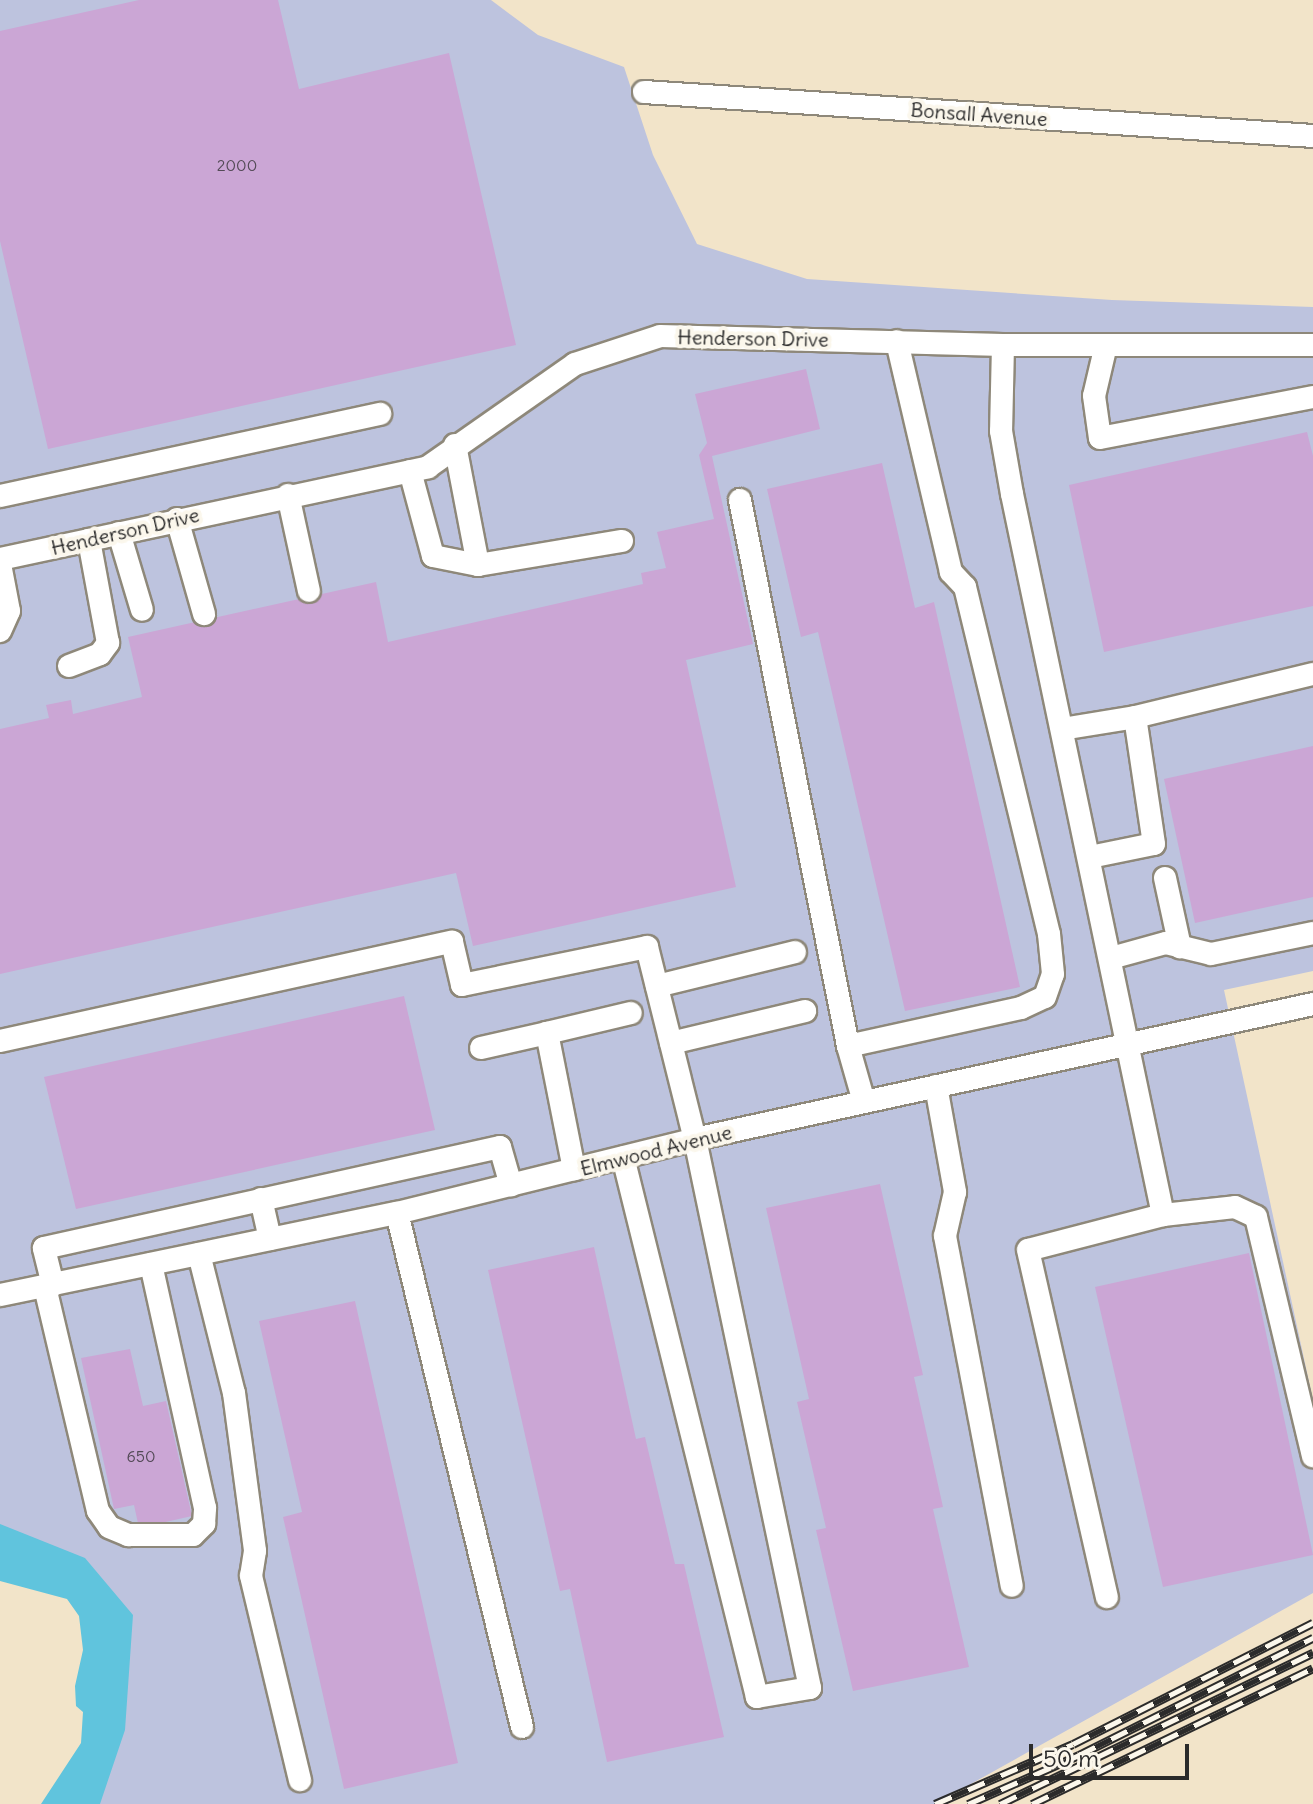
<!DOCTYPE html>
<html>
<head>
<meta charset="utf-8">
<style>
  body { margin:0 }
  #map { position:relative; width:1313px; height:1804px; overflow:hidden; background:#f2e4c9; font-family:Delius,sans-serif }
  div>[style] { position:absolute }
  .industrial>* { inset:0; background:#bdc3de }
  .water>* { inset:0; background:#60c4dd }
  .building>* { inset:0; background:#cba6d5 }
  .roads { filter:drop-shadow(2px 0 #8e887a) drop-shadow(-2px 0 #8e887a) drop-shadow(0 2px #8e887a) drop-shadow(0 -2px #8e887a) }
  .minor>* { height:22px; margin:-11px; padding:0 11px; transform-origin:11px; border-radius:11px; background:#fff }
  .rail>* { height:9px; margin-top:-4.5px; transform-origin:0; background:repeating-linear-gradient(90deg,#fbf7ec 0 18px,#2b2b2b 0 36px); box-sizing:border-box; border-block:2px solid #2b2b2b }
  span { translate:-50% -50%; white-space:nowrap; text-align:center; line-height:1.15; -webkit-text-stroke:8px #fbf7ec; paint-order:stroke }
  .number-label { font-size:16px; color:#534a56 }
  .number-label span { -webkit-text-stroke-width:0 }
  .street-label { font-size:20px; color:#2b2b2b }
  .scale { position:absolute; left:1029px; top:1744px; width:160px; height:36px; box-sizing:border-box; border:4px solid #2b2b2b; border-top:0; padding-left:10px; font-size:24px; line-height:28px; white-space:nowrap; color:#2b2b2b; -webkit-text-stroke:6px #fbf7ec; paint-order:stroke }
</style>
</head>
<body>
<div id="map">
  <div class="industrial">
    <i style="clip-path:polygon(0 0,491px 0,538px 35px,624px 67px,653px 155px,697px 244px,807px 279px,1112px 300px,1313px 307px,1313px 971px,1224px 990px,1313px 1400px,1313px 1593px,935px 1804px,59px 1804px,90px 1748px,85px 1581px,0 1552px)"></i>
  </div>
  <div class="water">
    <i style="clip-path:polygon(0 1524px,85px 1558px,133px 1615px,125px 1730px,100px 1804px,41px 1804px,81px 1743px,83px 1712px,76px 1706px,75px 1686px,83px 1650px,79px 1616px,67px 1599px,0 1581px)"></i>
  </div>
  <div class="building">
    <i style="clip-path:polygon(139px 0,278px 0,299px 89px,449px 53px,516px 345px,48px 449px,0 241px,0 31px)"></i>
    <i style="clip-path:polygon(806px 369px,820px 429px,712px 456px,753px 644px,686px 660px,736px 887px,473px 946px,456px 873px,0 974px,0 729px,49px 718px,46px 705px,71px 700px,73px 714px,142px 697px,128px 637px,376px 582px,388px 642px,643px 584px,641px 573px,666px 568px,657px 532px,714px 519px,699px 455px,707px 443px,695px 394px)"></i>
    <i style="clip-path:polygon(1307px 432px,1313px 456px,1313px 606px,1104px 652px,1069px 485px)"></i>
    <i style="clip-path:polygon(882px 463px,915px 608px,934px 602px,1020px 987px,905px 1011px,818px 632px,801px 637px,767px 489px)"></i>
    <i style="clip-path:polygon(1313px 746px,1313px 897px,1195px 923px,1164px 779px)"></i>
    <i style="clip-path:polygon(404px 996px,435px 1130px,76px 1209px,44px 1077px)"></i>
    <i style="clip-path:polygon(880px 1184px,923px 1375px,914px 1377px,943px 1507px,933px 1509px,969px 1667px,853px 1691px,816px 1530px,826px 1528px,797px 1402px,809px 1399px,766px 1208px)"></i>
    <i style="clip-path:polygon(594px 1247px,636px 1439px,645px 1437px,675px 1564px,684px 1564px,724px 1737px,607px 1762px,570px 1589px,560px 1591px,488px 1270px)"></i>
    <i style="clip-path:polygon(1249px 1253px,1313px 1555px,1163px 1587px,1095px 1287px)"></i>
    <i style="clip-path:polygon(355px 1301px,458px 1763px,344px 1789px,283px 1517px,302px 1512px,259px 1321px)"></i>
    <i style="clip-path:polygon(130px 1349px,143px 1406px,166px 1401px,192px 1516px,139px 1528px,134px 1505px,114px 1509px,81px 1358px)"></i>
  </div>
  <div class="roads">
    <div class="minor">
      <i style="left:644px;top:92px;width:670px;rotate:3.76deg"></i>
      <i style="left:1003px;top:345px;width:86px;rotate:91.3deg"></i>
      <i style="left:1001px;top:431px;width:64px;rotate:80.1deg"></i>
      <i style="left:1012px;top:494px;width:737px;rotate:78.17deg"></i>
      <i style="left:1163px;top:1215px;width:139px;rotate:165.5deg"></i>
      <i style="left:1028px;top:1250px;width:356px;rotate:77.2deg"></i>
      <i style="left:1106px;top:345px;width:52px;rotate:103.2deg"></i>
      <i style="left:1094px;top:396px;width:42px;rotate:81.9deg"></i>
      <i style="left:1100px;top:438px;width:217px;rotate:-10.9deg"></i>
      <i style="left:455px;top:445px;width:122px;rotate:79.1deg"></i>
      <i style="left:478px;top:565px;width:146px;rotate:-9.5deg"></i>
      <i style="left:410px;top:471px;width:88px;rotate:74.9deg"></i>
      <i style="left:433px;top:556px;width:46px;rotate:11.3deg"></i>
      <i style="left:288px;top:495px;width:98px;rotate:77.7deg"></i>
      <i style="left:0;top:496px;width:389px;rotate:-12.2deg"></i>
      <i style="left:740px;top:500px;width:557px;rotate:78.81deg"></i>
      <i style="left:177px;top:519px;width:99px;rotate:74.1deg"></i>
      <i style="left:119px;top:533px;width:80px;rotate:73.4deg"></i>
      <i style="left:0;top:559px;width:438px;rotate:-12.1deg"></i>
      <i style="left:428px;top:467px;width:179px;rotate:-35deg"></i>
      <i style="left:575px;top:364px;width:89px;rotate:-18.2deg"></i>
      <i style="left:660px;top:336px;width:343px;rotate:1.5deg"></i>
      <i style="left:1003px;top:345px;width:310px"></i>
      <i style="left:0;top:564px;width:48px;rotate:79.2deg"></i>
      <i style="left:9px;top:611px;width:22px;rotate:114deg"></i>
      <i style="left:69px;top:666px;width:33px;rotate:-21deg"></i>
      <i style="left:100px;top:654px;width:14px;rotate:-54deg"></i>
      <i style="left:108px;top:643px;width:105px;rotate:-100.5deg"></i>
      <i style="left:1062px;top:729px;width:74px;rotate:-9.3deg"></i>
      <i style="left:1135px;top:717px;width:183px;rotate:-13.6deg"></i>
      <i style="left:1090px;top:857px;width:65px;rotate:-11.5deg"></i>
      <i style="left:1154px;top:844px;width:128px;rotate:-98.5deg"></i>
      <i style="left:1165px;top:878px;width:71px;rotate:77.7deg"></i>
      <i style="left:1111px;top:958px;width:57px;rotate:-15.3deg"></i>
      <i style="left:1166px;top:943px;width:46px;rotate:13.7deg"></i>
      <i style="left:1211px;top:954px;width:104px;rotate:-11.6deg"></i>
      <i style="left:657px;top:986px;width:142px;rotate:-13.8deg"></i>
      <i style="left:547px;top:1033px;width:86px;rotate:-13.4deg"></i>
      <i style="left:0;top:1041px;width:463px;rotate:-12.4deg"></i>
      <i style="left:452px;top:942px;width:44px;rotate:76.9deg"></i>
      <i style="left:462px;top:985px;width:189px;rotate:-11.6deg"></i>
      <i style="left:647px;top:947px;width:198px;rotate:76deg"></i>
      <i style="left:695px;top:1139px;width:561px;rotate:78.17deg"></i>
      <i style="left:810px;top:1688px;width:54px;rotate:170.4deg"></i>
      <i style="left:757px;top:1697px;width:556px;rotate:-103.94deg"></i>
      <i style="left:671px;top:1043px;width:138px;rotate:-13.4deg"></i>
      <i style="left:481px;top:1048px;width:68px;rotate:-12.8deg"></i>
      <i style="left:547px;top:1033px;width:139px;rotate:78.8deg"></i>
      <i style="left:936px;top:1086px;width:108px;rotate:79.8deg"></i>
      <i style="left:955px;top:1192px;width:45px;rotate:102.8deg"></i>
      <i style="left:945px;top:1236px;width:356px;rotate:79.2deg"></i>
      <i style="left:864px;top:1102px;width:58px;rotate:-105.9deg"></i>
      <i style="left:848px;top:1046px;width:177px;rotate:-12.4deg"></i>
      <i style="left:1021px;top:1008px;width:26px;rotate:-25deg"></i>
      <i style="left:1045px;top:997px;width:24px;rotate:-71deg"></i>
      <i style="left:1053px;top:974px;width:40px;rotate:-95.7deg"></i>
      <i style="left:1049px;top:934px;width:357px;rotate:-103.6deg"></i>
      <i style="left:965px;top:587px;width:21px;rotate:-133deg"></i>
      <i style="left:951px;top:572px;width:237px;rotate:-103.2deg"></i>
      <i style="left:261px;top:1199px;width:41px;rotate:77.3deg"></i>
      <i style="left:397px;top:1213px;width:529px;rotate:76.33deg"></i>
      <i style="left:1163px;top:1215px;width:72px;rotate:-6.3deg"></i>
      <i style="left:1235px;top:1207px;width:23px;rotate:25deg"></i>
      <i style="left:1256px;top:1217px;width:246px;rotate:76.6deg"></i>
      <i style="left:199px;top:1254px;width:143px;rotate:75.9deg"></i>
      <i style="left:234px;top:1393px;width:159px;rotate:82.4deg"></i>
      <i style="left:255px;top:1551px;width:25px;rotate:99deg"></i>
      <i style="left:251px;top:1576px;width:210px;rotate:76.5deg"></i>
      <i style="left:53px;top:1285px;width:38px;rotate:-104deg"></i>
      <i style="left:44px;top:1248px;width:467px;rotate:-12.5deg"></i>
      <i style="left:500px;top:1147px;width:40px;rotate:74deg"></i>
      <i style="left:45px;top:1287px;width:230px;rotate:76.7deg"></i>
      <i style="left:98px;top:1511px;width:19px;rotate:55deg"></i>
      <i style="left:109px;top:1527px;width:21px;rotate:23deg"></i>
      <i style="left:128px;top:1535px;width:65px"></i>
      <i style="left:193px;top:1535px;width:16px;rotate:-45deg"></i>
      <i style="left:204px;top:1524px;width:16px;rotate:-86deg"></i>
      <i style="left:205px;top:1508px;width:250px;rotate:-102.5deg"></i>
      <i style="left:0;top:1295px;width:405px;rotate:-11.7deg"></i>
      <i style="left:397px;top:1213px;width:307px;rotate:-13.9deg"></i>
      <i style="left:695px;top:1139px;width:633px;rotate:-12.32deg"></i>
    </div>
  </div>
  <div class="rail">
    <i style="left:935px;top:1804px;width:150px;rotate:-23.5deg"></i>
    <i style="left:1073px;top:1744px;width:269px;rotate:-26.8deg"></i>
    <i style="left:968px;top:1804px;width:121px;rotate:-23.8deg"></i>
    <i style="left:1079px;top:1755px;width:262px;rotate:-26.6deg"></i>
    <i style="left:1000px;top:1804px;width:348px;rotate:-25.8deg"></i>
    <i style="left:1032px;top:1804px;width:312px;rotate:-25.8deg"></i>
  </div>
  <div class="number-label">
    <span style="left:237px;top:165px">2000</span>
    <span style="left:141px;top:1456px">650</span>
  </div>
  <div class="street-label">
    <span style="left:979px;top:114px;rotate:4deg">Bonsall Avenue</span>
    <span style="left:753px;top:338px;rotate:1deg">Henderson Drive</span>
    <span style="left:125px;top:531px;rotate:-13deg">Henderson Drive</span>
    <span style="left:656px;top:1150px;rotate:-14deg">Elmwood Avenue</span>
  </div>
  <div class="scale">50 m</div>
</div>
</body>
</html>
